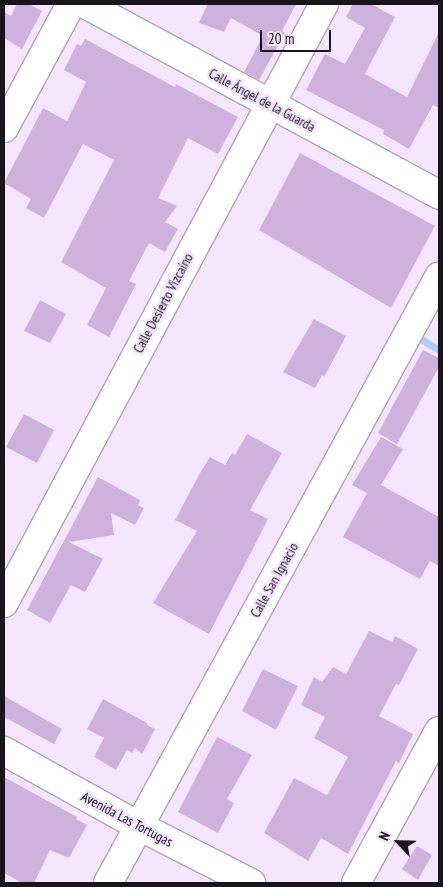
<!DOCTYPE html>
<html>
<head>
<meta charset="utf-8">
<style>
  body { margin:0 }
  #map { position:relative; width:443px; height:887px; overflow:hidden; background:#f5e5fe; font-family:"PT Sans Narrow",sans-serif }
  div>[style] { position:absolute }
  .stream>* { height:7px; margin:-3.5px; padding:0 3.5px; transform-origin:3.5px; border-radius:3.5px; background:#adcdf7 }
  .building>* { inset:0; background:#ceb2dd }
  .roads { filter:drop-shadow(1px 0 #b3a4bc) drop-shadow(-1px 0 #b3a4bc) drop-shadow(0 1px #b3a4bc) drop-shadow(0 -1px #b3a4bc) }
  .minor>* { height:28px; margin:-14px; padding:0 14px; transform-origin:14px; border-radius:14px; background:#fff }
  span { translate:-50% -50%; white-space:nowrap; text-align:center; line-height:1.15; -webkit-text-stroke:5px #f5e5fe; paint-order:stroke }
  .street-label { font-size:14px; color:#1a151d }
  .frame { position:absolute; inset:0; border:5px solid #1a151d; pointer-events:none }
  .north { position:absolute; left:373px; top:817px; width:50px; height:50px; -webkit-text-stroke:4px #f5e5fe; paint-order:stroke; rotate:294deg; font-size:14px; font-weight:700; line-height:20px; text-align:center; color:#1a151d }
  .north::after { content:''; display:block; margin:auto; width:18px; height:22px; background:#1a151d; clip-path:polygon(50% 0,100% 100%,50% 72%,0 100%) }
  .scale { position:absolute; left:260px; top:30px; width:71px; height:22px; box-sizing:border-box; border:2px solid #1a151d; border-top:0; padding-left:6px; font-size:15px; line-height:18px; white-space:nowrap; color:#1a151d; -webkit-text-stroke:4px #f5e5fe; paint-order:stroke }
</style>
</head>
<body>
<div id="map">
  <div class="stream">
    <i style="left:419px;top:338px;width:23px;rotate:31deg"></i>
  </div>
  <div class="building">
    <i style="clip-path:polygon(17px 4px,29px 4px,42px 11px,22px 49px,4px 38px,4px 12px,11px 16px)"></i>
    <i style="clip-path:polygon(205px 4px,296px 4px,282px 31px,285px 33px,259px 80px,244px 72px,263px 36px,231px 18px,224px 32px,199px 23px,207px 5px)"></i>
    <i style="clip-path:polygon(353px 4px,371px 4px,395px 17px,365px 74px,407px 97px,439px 32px,439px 108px,433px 105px,409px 149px,383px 134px,384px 130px,306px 90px,325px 54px,345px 64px,365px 28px,346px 17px)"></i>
    <i style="clip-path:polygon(85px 39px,175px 87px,176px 84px,238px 117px,218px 154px,188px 138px,158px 198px,177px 206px,165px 222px,178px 229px,165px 252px,149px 243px,129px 281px,136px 284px,109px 337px,87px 325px,106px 288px,61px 262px,114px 160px,83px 144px,44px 218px,26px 208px,31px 199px,4px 183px,43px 108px,67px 121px,86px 82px,64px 70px,77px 44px,81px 46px)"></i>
    <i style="clip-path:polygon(300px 153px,435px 226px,391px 308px,259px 230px)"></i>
    <i style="clip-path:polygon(40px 300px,66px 314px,50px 343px,24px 331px)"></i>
    <i style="clip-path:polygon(314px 319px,346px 336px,324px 377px,322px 375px,315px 388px,283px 372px)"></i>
    <i style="clip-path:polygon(423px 350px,439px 358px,439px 367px,397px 444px,378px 433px)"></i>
    <i style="clip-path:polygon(24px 414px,54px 430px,37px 463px,6px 447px)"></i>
    <i style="clip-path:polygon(247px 434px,282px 453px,250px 510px,268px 519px,209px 634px,153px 603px,197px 531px,175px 520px,200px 473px,210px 457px,225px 465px,232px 453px,235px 455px)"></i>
    <i style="clip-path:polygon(381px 437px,403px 449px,381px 485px,439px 517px,439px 566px,430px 561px,420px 579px,343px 537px,367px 493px,352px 485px)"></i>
    <i style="clip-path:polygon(98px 477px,140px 500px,138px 505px,144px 508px,135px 525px,111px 513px,114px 535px,69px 542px,103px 559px,85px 592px,71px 585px,50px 623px,27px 610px)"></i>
    <i style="clip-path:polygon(369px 631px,392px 642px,395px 636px,418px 649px,399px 685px,396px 684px,379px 716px,413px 734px,399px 763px,396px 761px,348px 854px,321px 838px,308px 861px,264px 833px,294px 778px,327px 795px,348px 757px,314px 738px,325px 717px,301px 705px,314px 677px,322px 682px,333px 667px,346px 674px)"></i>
    <i style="clip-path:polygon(263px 669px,298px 686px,276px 730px,242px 711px)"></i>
    <i style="clip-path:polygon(4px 696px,62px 729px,54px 744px,4px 717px)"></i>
    <i style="clip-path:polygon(103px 699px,147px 723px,147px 725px,155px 729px,142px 754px,135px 748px,132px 753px,127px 750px,116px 770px,94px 757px,104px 738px,87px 729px)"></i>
    <i style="clip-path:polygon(217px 737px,252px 755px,227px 799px,234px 803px,218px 833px,178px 812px)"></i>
    <i style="clip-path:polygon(4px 777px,77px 817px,76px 819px,87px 825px,69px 858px,50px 850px,34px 883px,22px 883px,4px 873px)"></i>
    <i style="clip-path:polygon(417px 846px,432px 855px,418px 880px,402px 869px)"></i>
  </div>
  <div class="roads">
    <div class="minor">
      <i style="left:85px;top:4px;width:402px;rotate:28.3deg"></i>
      <i style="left:4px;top:128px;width:141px;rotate:-61.6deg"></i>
      <i style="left:4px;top:603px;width:679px;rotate:-61.89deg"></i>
      <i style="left:4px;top:751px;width:154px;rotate:29.1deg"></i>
      <i style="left:139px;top:826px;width:126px;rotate:27deg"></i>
      <i style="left:108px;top:883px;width:691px;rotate:-61.36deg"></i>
      <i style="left:356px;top:883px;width:173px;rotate:-61.4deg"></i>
    </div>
  </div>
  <div class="street-label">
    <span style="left:262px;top:100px;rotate:28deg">Calle Ángel de la Guarda</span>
    <span style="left:163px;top:303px;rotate:-62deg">Calle Desierto Vizcaíno</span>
    <span style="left:274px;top:580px;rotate:-61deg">Calle San Ignacio</span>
    <span style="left:127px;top:819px;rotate:28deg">Avenida Las Tortugas</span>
  </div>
  <div class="frame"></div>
  <div class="north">N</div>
  <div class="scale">20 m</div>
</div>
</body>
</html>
